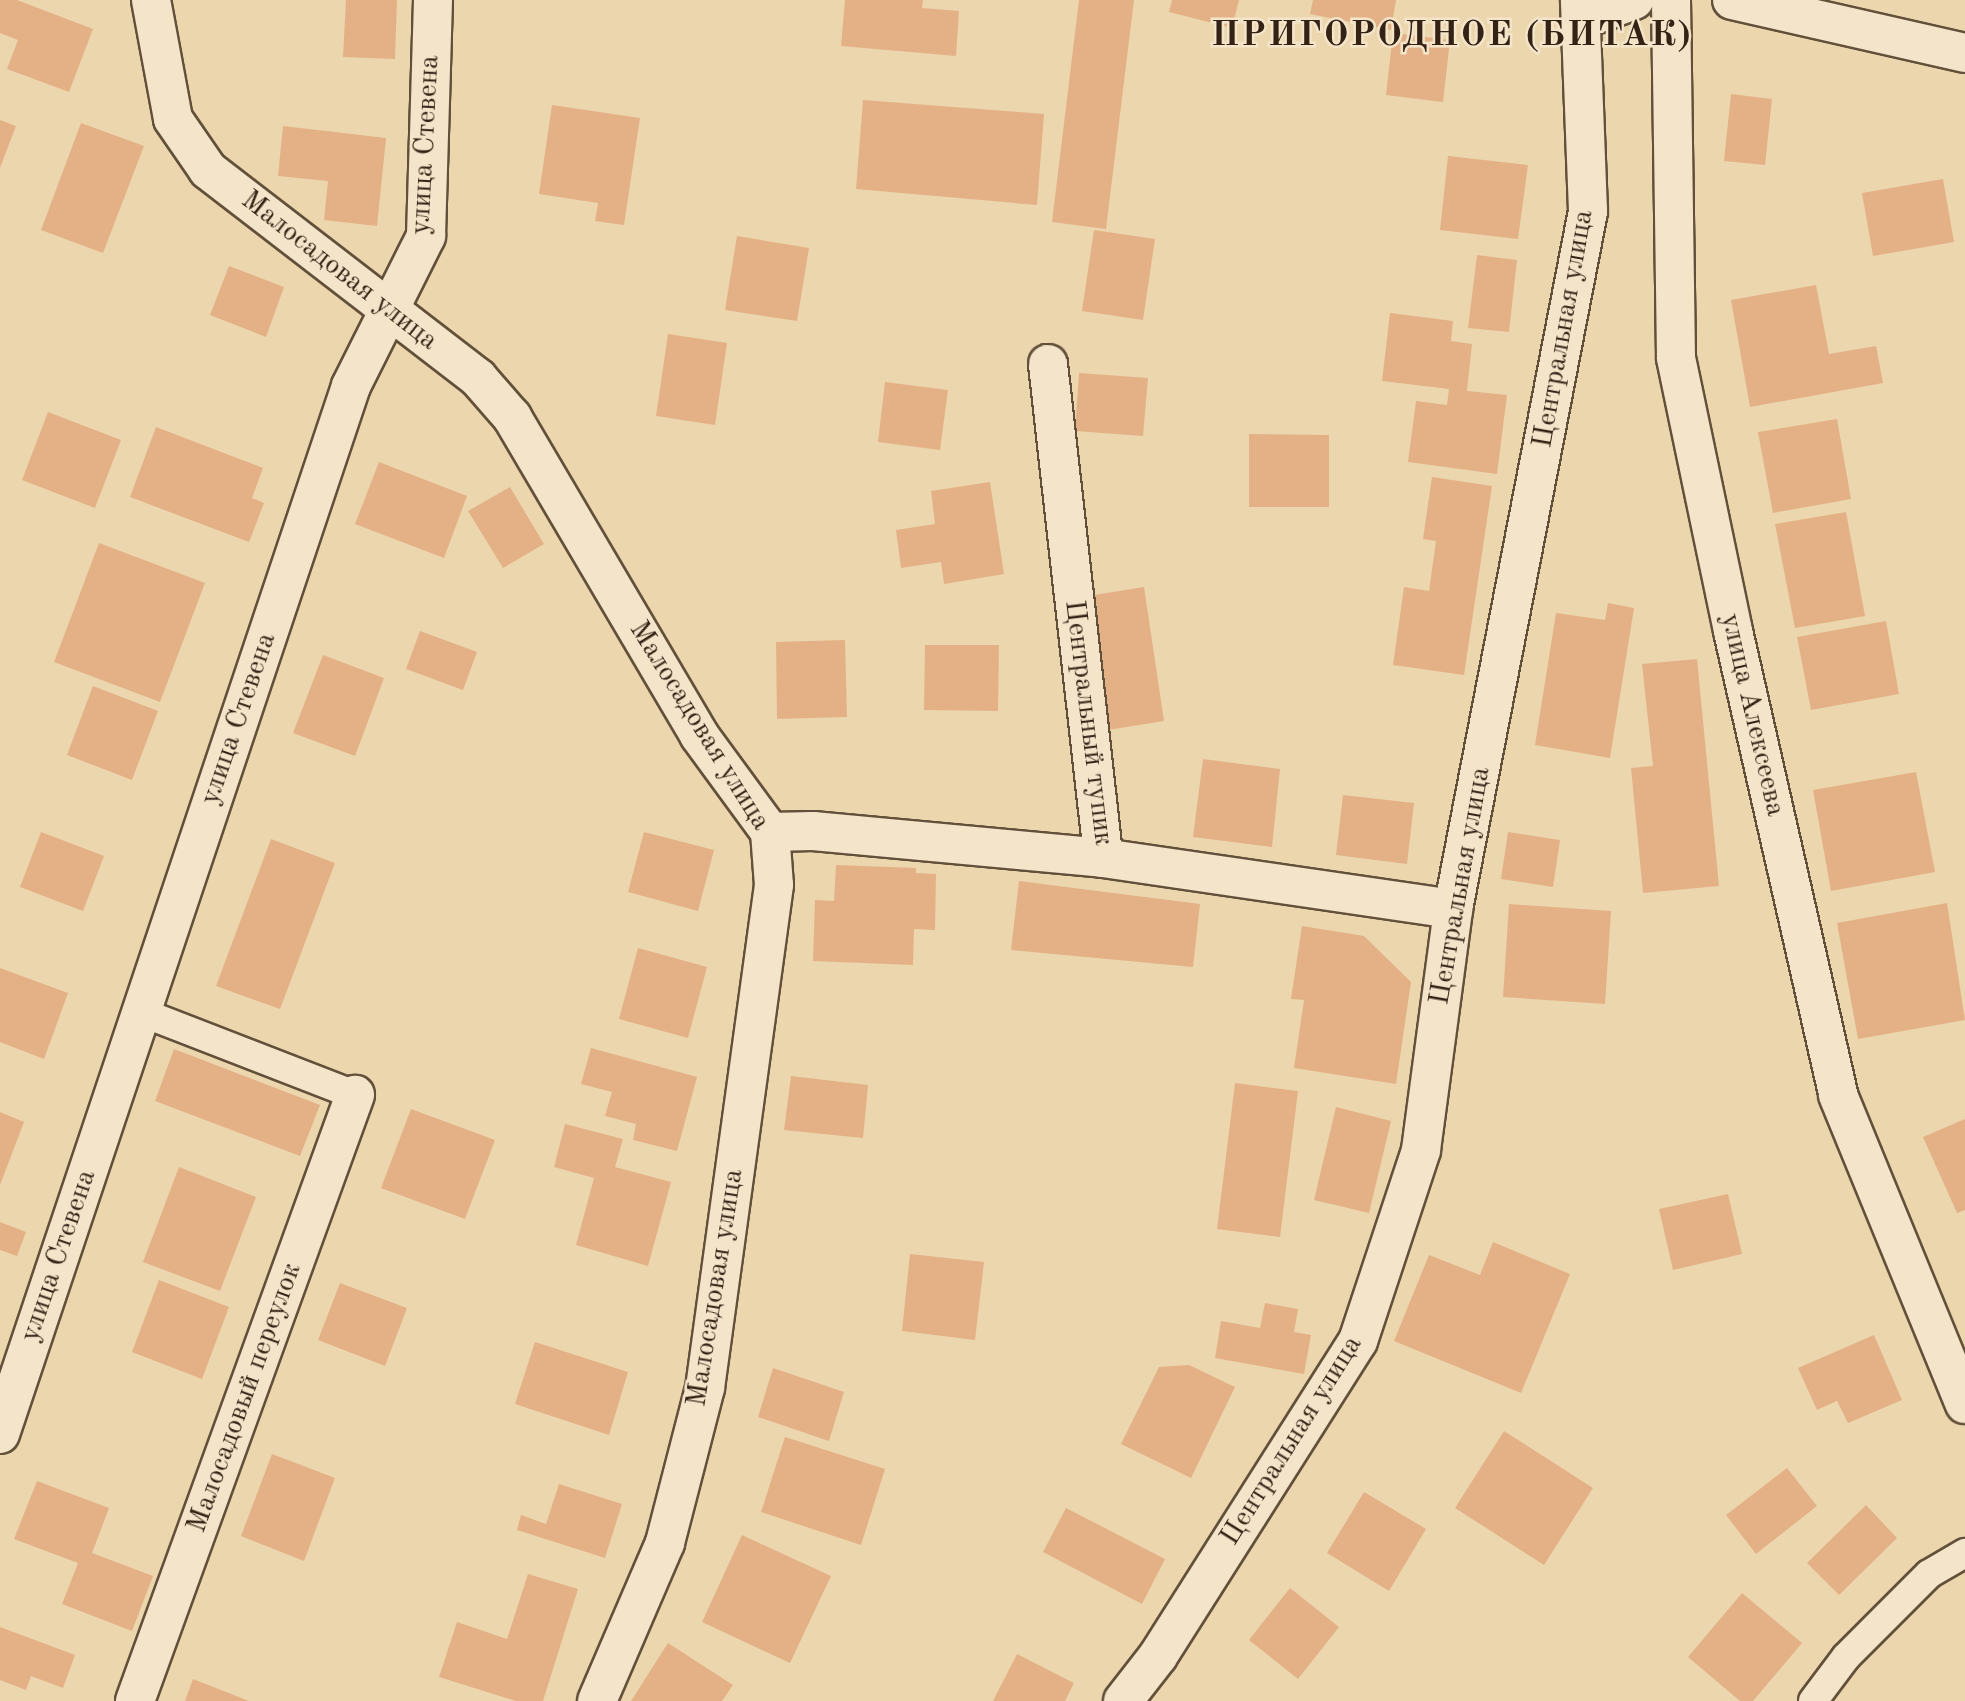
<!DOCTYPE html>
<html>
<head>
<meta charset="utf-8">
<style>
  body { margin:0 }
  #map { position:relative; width:1965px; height:1701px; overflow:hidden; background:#ecd6ad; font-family:"Old Standard TT",serif }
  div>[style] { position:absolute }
  .building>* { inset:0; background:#e4b187 }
  .roads { filter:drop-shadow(2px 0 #62503a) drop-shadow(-2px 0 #62503a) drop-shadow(0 2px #62503a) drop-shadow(0 -2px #62503a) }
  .service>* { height:28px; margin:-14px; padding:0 14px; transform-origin:14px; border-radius:14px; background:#f3e4ca }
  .minor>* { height:38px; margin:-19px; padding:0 19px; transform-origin:19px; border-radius:19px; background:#f3e4ca }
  span { translate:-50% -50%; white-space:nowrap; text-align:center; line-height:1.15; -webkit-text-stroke:5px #f3e4ca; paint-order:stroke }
  .street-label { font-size:28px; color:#342314 }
  .district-label { font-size:35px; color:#342314; font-weight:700; letter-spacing:2px }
</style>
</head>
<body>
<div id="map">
  <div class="building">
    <i style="clip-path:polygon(0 0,17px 0,93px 29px,69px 92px,7px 69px,18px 40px,0 33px)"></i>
    <i style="clip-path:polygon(346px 0,397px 0,395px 59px,343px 57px)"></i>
    <i style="clip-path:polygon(845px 0,923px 0,922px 8px,959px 11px,956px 56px,841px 46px)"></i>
    <i style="clip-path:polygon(1079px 0,1134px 0,1106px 229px,1052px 222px)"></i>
    <i style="clip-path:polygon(1172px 0,1239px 0,1232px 28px,1169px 12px)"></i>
    <i style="clip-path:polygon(1313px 0,1396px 0,1391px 30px,1310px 14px)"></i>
    <i style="clip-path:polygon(1393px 33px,1450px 40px,1443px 102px,1386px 95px)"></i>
    <i style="clip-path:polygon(1731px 94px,1772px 99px,1765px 165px,1724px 161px)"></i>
    <i style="clip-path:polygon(863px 100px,1044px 114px,1037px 205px,856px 189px)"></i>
    <i style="clip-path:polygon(552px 105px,640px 118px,624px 225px,595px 221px,598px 203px,539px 194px)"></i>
    <i style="clip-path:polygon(0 120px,16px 126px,0 168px)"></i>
    <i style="clip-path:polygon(81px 123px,144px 146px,103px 253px,41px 230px)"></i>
    <i style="clip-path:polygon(283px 126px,386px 138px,377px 226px,324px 220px,328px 181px,278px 176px)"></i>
    <i style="clip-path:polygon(1448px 156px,1528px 165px,1518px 239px,1440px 230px)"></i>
    <i style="clip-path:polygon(1943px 179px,1954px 242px,1873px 256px,1862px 193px)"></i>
    <i style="clip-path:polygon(1094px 230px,1155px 239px,1143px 320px,1082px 311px)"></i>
    <i style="clip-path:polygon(737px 236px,809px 248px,797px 321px,725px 310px)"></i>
    <i style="clip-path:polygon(1477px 255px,1517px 260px,1509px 332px,1468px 328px)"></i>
    <i style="clip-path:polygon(229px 266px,284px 287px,266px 337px,210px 315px)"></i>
    <i style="clip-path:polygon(1816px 285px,1829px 354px,1876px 346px,1883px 383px,1750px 407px,1731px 300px)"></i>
    <i style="clip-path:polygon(1390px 313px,1453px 321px,1451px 341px,1472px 344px,1467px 391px,1507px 395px,1497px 474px,1408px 462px,1416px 401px,1447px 405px,1449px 389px,1382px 381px)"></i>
    <i style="clip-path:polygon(668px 334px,727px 343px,715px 425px,656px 416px)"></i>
    <i style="clip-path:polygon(1079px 373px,1148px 378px,1143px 436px,1075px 431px)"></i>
    <i style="clip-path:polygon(885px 382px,948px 390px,940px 450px,878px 442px)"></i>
    <i style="clip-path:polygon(48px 412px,121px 440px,95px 508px,22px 480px)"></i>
    <i style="clip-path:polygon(1837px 419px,1851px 499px,1773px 513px,1758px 432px)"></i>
    <i style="clip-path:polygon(156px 427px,263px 468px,252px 498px,264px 503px,249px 542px,130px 497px)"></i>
    <i style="clip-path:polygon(1249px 434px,1329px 435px,1329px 507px,1249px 507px)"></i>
    <i style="clip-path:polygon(379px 462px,467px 496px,444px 558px,355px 524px)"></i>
    <i style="clip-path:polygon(1432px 477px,1492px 486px,1464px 675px,1393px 665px,1404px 587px,1429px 591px,1436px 541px,1423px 539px)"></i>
    <i style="clip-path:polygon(990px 482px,1004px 574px,944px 584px,941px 562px,901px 568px,896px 530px,935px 524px,931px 491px)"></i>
    <i style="clip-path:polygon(510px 487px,544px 544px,503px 568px,468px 511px)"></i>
    <i style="clip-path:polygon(1846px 512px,1865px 616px,1795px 628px,1775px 524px)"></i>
    <i style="clip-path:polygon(99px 543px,205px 583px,160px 702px,54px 662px)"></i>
    <i style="clip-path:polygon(1144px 587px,1164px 721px,1108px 730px,1088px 596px)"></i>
    <i style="clip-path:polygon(1608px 603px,1634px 608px,1610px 758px,1535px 745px,1556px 613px,1605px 620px)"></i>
    <i style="clip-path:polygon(1886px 621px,1899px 694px,1811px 710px,1797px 637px)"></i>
    <i style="clip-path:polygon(420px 631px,477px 652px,463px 690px,406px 669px)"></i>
    <i style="clip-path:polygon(845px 640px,847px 717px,777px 719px,776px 642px)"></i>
    <i style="clip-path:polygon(925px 645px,999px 645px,998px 711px,924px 710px)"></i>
    <i style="clip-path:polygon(323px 655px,384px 678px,355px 756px,293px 733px)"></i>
    <i style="clip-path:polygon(1697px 659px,1719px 886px,1643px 893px,1631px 768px,1653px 766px,1642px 664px)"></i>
    <i style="clip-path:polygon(93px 686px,158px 711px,132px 780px,67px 755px)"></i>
    <i style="clip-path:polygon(1203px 759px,1280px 769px,1272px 847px,1193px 837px)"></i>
    <i style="clip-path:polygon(1916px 772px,1935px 872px,1831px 891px,1813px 790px)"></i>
    <i style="clip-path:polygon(1343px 795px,1414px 803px,1407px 864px,1336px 855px)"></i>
    <i style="clip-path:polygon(41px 832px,104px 856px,83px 911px,20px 887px)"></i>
    <i style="clip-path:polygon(644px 832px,714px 850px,698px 911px,628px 892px)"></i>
    <i style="clip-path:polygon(1508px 832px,1560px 840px,1553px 887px,1501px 879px)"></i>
    <i style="clip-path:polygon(271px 839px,335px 863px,280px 1009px,216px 986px)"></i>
    <i style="clip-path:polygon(836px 865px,916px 868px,916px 873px,936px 874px,935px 930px,914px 929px,913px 965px,813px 961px,815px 900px,834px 901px)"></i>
    <i style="clip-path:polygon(1019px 881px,1200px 904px,1193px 967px,1011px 950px)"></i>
    <i style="clip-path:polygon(1947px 903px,1965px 1020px,1858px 1039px,1837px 923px)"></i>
    <i style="clip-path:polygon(1509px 904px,1611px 911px,1605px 1004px,1503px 997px)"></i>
    <i style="clip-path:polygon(1302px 926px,1364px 936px,1411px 982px,1396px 1084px,1294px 1068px,1304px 1000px,1291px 999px)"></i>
    <i style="clip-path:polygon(638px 948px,707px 967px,688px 1038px,619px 1019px)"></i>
    <i style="clip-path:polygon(0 968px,68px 993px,44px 1059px,0 1042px)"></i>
    <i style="clip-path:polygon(591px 1048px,697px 1077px,677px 1151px,633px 1140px,636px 1124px,605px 1116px,612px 1092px,581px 1084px)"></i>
    <i style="clip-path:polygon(174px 1049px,320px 1105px,300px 1156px,155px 1101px)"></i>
    <i style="clip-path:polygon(791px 1076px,868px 1085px,863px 1138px,784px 1130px)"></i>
    <i style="clip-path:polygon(1235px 1083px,1298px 1091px,1280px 1237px,1217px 1229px)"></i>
    <i style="clip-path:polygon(1336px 1107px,1391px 1121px,1369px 1213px,1314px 1200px)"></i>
    <i style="clip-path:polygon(411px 1109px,495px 1140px,465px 1219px,381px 1188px)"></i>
    <i style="clip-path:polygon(0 1112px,24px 1122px,0 1185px)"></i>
    <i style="clip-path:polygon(1965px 1119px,1965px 1210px,1957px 1213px,1923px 1137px)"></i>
    <i style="clip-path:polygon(565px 1124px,623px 1139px,615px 1167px,671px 1182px,648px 1266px,576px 1245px,594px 1178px,554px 1167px)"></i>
    <i style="clip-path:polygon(179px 1167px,256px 1197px,220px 1291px,143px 1262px)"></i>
    <i style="clip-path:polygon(1728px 1194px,1742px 1254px,1673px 1270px,1659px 1209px)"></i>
    <i style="clip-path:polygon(0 1222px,26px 1232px,17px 1256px,0 1250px)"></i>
    <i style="clip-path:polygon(1493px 1242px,1570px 1274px,1521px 1393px,1394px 1341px,1429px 1255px,1480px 1275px)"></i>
    <i style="clip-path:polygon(910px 1254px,984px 1262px,975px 1340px,902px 1331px)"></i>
    <i style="clip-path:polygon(159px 1280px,229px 1307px,202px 1379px,132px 1352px)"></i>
    <i style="clip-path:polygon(340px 1283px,407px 1308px,385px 1366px,318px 1340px)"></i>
    <i style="clip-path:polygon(1265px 1303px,1298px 1309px,1294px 1332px,1311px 1335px,1304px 1374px,1215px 1358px,1221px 1321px,1260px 1328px)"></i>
    <i style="clip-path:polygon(1874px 1335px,1902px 1400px,1848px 1423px,1837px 1401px,1817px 1410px,1798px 1368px)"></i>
    <i style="clip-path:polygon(535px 1342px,628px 1372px,609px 1435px,515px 1404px)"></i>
    <i style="clip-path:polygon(1189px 1365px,1235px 1387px,1191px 1478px,1121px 1444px,1159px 1367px)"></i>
    <i style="clip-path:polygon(773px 1368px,844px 1392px,829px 1441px,758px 1417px)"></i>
    <i style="clip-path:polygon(1504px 1431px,1593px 1488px,1544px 1565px,1455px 1508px)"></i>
    <i style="clip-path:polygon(785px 1437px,885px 1469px,861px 1545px,761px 1512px)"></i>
    <i style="clip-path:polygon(272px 1454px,335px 1478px,304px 1561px,241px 1536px)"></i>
    <i style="clip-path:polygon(1787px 1468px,1817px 1506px,1756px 1554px,1726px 1515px)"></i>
    <i style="clip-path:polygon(37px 1481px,109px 1508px,92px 1553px,153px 1576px,132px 1631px,62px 1604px,78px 1563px,14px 1539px)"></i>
    <i style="clip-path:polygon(559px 1484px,622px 1504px,605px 1558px,517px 1530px,521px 1515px,546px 1524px)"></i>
    <i style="clip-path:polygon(1364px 1492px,1426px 1529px,1389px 1591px,1327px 1553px)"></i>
    <i style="clip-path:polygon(1866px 1505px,1897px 1538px,1839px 1595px,1807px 1563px)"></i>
    <i style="clip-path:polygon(1066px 1508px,1165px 1559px,1142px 1604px,1043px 1552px)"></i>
    <i style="clip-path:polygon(742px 1535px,831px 1576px,790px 1663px,702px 1622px)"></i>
    <i style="clip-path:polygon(528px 1574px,578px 1589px,543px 1701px,516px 1701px,439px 1677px,457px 1622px,507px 1639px)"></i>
    <i style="clip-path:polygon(1290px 1588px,1339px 1627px,1298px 1679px,1249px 1640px)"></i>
    <i style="clip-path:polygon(1742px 1593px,1802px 1643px,1753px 1701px,1740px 1701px,1688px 1657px)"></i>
    <i style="clip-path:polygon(0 1627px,75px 1655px,63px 1688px,31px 1676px,26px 1690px,0 1680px)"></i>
    <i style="clip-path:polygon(668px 1643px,733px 1685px,722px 1701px,631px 1701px)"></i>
    <i style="clip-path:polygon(1017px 1654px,1074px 1683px,1065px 1701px,993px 1701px)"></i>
    <i style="clip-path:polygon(193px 1679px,249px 1701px,185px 1701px)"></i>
  </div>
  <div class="roads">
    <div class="service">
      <i style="left:141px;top:1012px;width:230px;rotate:21.2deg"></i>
      <i style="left:1813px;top:1701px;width:55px;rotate:-53.1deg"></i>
      <i style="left:1846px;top:1657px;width:117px;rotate:-45deg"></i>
      <i style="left:1929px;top:1574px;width:42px;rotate:-30.3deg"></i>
    </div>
    <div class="minor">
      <i style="left:151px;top:0;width:121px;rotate:79.5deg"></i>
      <i style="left:173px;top:119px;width:62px;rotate:55.5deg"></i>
      <i style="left:208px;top:170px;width:341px;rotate:37.6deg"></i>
      <i style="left:478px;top:378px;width:52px;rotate:48.9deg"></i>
      <i style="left:512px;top:417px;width:369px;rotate:59.5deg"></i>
      <i style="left:699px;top:735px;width:120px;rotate:53.8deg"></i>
      <i style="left:770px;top:832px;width:53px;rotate:85.7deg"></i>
      <i style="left:774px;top:885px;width:508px;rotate:97.81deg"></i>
      <i style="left:705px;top:1388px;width:160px;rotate:104.5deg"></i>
      <i style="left:665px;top:1543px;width:172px;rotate:113.3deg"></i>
      <i style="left:1671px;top:0;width:358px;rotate:89.2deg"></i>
      <i style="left:1676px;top:358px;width:279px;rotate:78.2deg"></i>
      <i style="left:1733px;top:631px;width:476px;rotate:77.2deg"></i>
      <i style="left:1838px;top:1095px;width:334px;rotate:67.7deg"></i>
      <i style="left:1732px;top:0;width:239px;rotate:12.8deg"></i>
      <i style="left:1581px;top:20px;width:57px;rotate:-20.7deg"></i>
      <i style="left:1048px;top:364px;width:497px;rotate:83.6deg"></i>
      <i style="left:1103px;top:858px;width:354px;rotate:8.3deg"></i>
      <i style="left:770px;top:832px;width:43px;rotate:-1.3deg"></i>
      <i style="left:813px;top:831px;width:291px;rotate:5.3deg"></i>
      <i style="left:0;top:1434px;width:1105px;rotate:-71.48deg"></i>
      <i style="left:351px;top:386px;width:168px;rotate:-63.4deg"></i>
      <i style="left:426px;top:236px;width:236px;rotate:-88.3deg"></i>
      <i style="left:135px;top:1701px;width:645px;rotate:-70.05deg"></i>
      <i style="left:1123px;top:1701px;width:57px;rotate:-52.1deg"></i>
      <i style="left:1158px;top:1656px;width:373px;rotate:-57.6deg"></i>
      <i style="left:1358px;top:1341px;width:201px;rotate:-71.7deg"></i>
      <i style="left:1421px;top:1150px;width:243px;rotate:-82.4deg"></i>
      <i style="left:1453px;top:909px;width:711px;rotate:-79.05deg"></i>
      <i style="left:1588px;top:211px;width:211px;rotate:-92.2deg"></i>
    </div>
  </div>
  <div class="street-label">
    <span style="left:426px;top:145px;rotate:-87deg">улица Стевена</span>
    <span style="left:339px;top:271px;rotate:38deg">Малосадовая улица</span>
    <span style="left:1564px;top:329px;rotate:-80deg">Центральная улица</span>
    <span style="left:1752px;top:715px;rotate:77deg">улица Алексеева</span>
    <span style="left:239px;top:719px;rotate:-71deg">улица Стевена</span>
    <span style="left:1088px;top:723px;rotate:83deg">Центральный тупик</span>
    <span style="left:699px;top:726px;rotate:58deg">Малосадовая улица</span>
    <span style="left:1461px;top:886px;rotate:-80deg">Центральная улица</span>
    <span style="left:59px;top:1256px;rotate:-71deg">улица Стевена</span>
    <span style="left:716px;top:1288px;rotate:-81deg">Малосадовая улица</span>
    <span style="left:245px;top:1398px;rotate:-70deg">Малосадовый переулок</span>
    <span style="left:1292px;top:1441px;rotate:-58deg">Центральная улица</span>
  </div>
  <div class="district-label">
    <span style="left:1452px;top:36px">ПРИГОРОДНОЕ (БИТАК)</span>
  </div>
</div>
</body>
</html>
